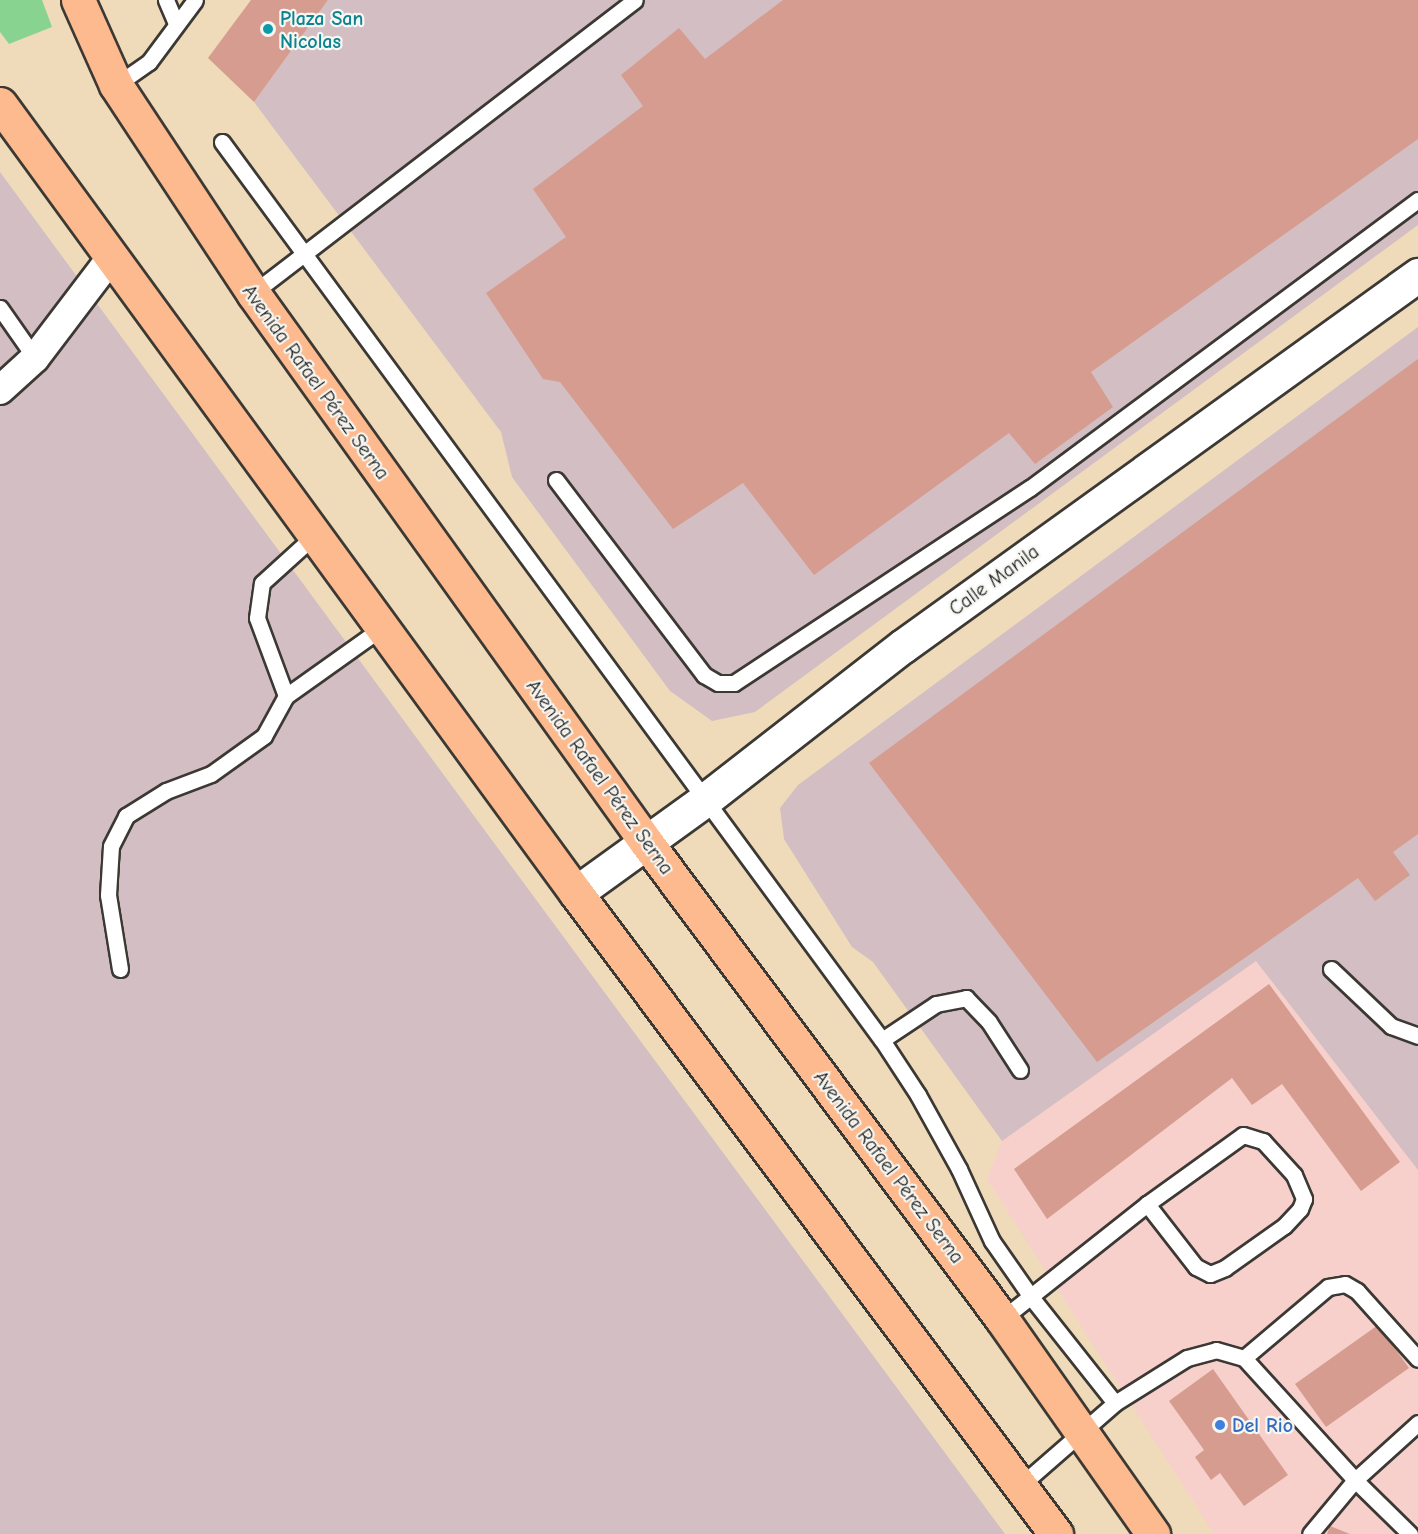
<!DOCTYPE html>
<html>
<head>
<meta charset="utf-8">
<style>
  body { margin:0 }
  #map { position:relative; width:1418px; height:1534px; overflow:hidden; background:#efdbba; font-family:"Comic Neue",sans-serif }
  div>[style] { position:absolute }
  .built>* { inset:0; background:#f7d0cc }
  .industrial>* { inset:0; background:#d2bec3 }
  .green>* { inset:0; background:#89d390 }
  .building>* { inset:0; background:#d59c8f }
  .roads { filter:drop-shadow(2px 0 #3c3934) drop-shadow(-2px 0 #3c3934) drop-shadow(0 2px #3c3934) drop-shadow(0 -2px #3c3934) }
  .service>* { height:15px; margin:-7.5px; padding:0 7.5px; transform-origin:7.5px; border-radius:7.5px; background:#fff }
  .minor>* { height:28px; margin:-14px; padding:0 14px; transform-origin:14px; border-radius:14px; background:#fff }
  .tertiary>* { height:33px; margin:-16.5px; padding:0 16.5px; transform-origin:16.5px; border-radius:16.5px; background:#fff }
  .primary>* { height:33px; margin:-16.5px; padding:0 16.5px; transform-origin:16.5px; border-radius:16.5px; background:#fcba8e }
  .dots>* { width:16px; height:16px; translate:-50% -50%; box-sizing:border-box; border:3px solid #f6f6f2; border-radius:50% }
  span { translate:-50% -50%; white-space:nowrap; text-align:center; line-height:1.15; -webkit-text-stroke:4.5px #f6f6f2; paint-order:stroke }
  .culture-label { font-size:20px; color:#0d838f; font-weight:700 }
  .left { translate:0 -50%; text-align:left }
  .street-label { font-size:20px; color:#1c1c1c }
  .shop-label { font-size:20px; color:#366cbe; font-weight:700 }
</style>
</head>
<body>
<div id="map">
  <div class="built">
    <i style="clip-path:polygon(1256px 960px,1418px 1170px,1418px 1534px,1214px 1534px,987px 1179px,1002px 1141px)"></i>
  </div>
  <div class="industrial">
    <i style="clip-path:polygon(328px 0,1418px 0,1418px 225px,755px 712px,712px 721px,670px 691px,512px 477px,501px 432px,254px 102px)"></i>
    <i style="clip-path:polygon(0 172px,463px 801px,1005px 1534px,0 1534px)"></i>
    <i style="clip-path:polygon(1418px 327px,1418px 1170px,1256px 961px,1002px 1141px,873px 962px,852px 947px,784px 839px,780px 808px,798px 785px)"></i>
  </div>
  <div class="green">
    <i style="clip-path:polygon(0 0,42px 0,52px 27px,9px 44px,0 32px)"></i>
  </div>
  <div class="building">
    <i style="clip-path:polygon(251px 0,328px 0,254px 102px,208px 58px)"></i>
    <i style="clip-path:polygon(783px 0,1418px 0,1418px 139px,1091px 372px,1113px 407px,1035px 464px,1009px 433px,814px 575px,743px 483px,673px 529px,560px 382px,543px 379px,486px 293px,566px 237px,533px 189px,643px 106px,621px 75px,679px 28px,705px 59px)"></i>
    <i style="clip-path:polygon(1418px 359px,1418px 834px,1393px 852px,1410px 875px,1375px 901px,1358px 878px,1097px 1062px,869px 763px)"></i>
    <i style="clip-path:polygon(1269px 984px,1400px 1162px,1361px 1191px,1282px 1084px,1252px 1105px,1232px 1078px,1047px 1219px,1014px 1169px)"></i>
    <i style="clip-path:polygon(1378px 1325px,1409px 1368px,1326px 1427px,1295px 1384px)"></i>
    <i style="clip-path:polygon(1213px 1369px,1288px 1475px,1244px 1506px,1220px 1473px,1211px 1480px,1195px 1457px,1204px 1450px,1169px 1401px)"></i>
    <i style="clip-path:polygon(1330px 1526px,1350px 1534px,1327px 1534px)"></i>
  </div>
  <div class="roads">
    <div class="service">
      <i style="left:166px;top:0;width:26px;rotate:67deg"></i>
      <i style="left:116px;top:85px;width:40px;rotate:-34.9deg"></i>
      <i style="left:149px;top:62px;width:77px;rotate:-53.4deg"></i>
      <i style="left:222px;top:142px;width:1114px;rotate:53.69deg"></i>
      <i style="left:882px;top:1040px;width:66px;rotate:56.8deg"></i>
      <i style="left:918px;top:1095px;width:85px;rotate:61deg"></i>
      <i style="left:959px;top:1169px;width:79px;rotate:65.4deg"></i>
      <i style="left:992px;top:1241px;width:68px;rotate:55.1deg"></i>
      <i style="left:1031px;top:1297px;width:135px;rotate:51.6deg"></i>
      <i style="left:253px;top:293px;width:481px;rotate:-37.5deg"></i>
      <i style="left:0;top:308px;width:61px;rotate:55deg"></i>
      <i style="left:556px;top:480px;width:245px;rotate:52.8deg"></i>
      <i style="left:704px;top:675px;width:16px;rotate:30deg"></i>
      <i style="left:718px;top:683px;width:16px"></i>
      <i style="left:734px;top:683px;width:354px;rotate:-33.4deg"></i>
      <i style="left:1030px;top:488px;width:483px;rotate:-36.6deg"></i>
      <i style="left:286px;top:696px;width:83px;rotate:-110.4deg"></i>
      <i style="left:257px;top:618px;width:35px;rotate:-82deg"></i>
      <i style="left:262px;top:583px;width:72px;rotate:-42.2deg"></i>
      <i style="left:120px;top:969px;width:75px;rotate:-99.2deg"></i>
      <i style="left:108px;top:895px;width:49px;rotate:-86.5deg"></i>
      <i style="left:111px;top:846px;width:34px;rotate:-63deg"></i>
      <i style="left:126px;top:816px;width:47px;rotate:-32deg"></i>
      <i style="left:166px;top:791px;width:48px;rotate:-20.7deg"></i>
      <i style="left:211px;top:774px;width:65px;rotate:-35.6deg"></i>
      <i style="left:264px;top:736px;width:46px;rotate:-61.2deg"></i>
      <i style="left:286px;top:696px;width:119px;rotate:-35.4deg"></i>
      <i style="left:1331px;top:969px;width:83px;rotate:43.5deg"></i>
      <i style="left:1391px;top:1026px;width:29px;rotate:20deg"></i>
      <i style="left:882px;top:1040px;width:65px;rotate:-33.7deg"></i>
      <i style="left:936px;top:1004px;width:31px;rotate:-11deg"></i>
      <i style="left:966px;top:998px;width:33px;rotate:46deg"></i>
      <i style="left:989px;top:1022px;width:57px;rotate:57.1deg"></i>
      <i style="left:1002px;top:1319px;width:185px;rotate:-38.4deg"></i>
      <i style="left:1147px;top:1204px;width:118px;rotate:-35.7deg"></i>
      <i style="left:1243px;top:1135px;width:21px;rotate:17deg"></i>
      <i style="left:1263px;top:1141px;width:46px;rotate:47.6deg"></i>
      <i style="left:1294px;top:1175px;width:26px;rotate:67deg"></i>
      <i style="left:1304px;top:1199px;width:11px;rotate:112deg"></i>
      <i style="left:1300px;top:1209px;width:23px;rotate:133deg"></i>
      <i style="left:1284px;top:1226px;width:72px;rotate:144.6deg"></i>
      <i style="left:1225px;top:1268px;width:16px;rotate:158deg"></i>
      <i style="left:1210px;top:1274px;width:16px;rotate:-153deg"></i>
      <i style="left:1196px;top:1267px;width:80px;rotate:-127.9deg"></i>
      <i style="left:1244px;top:1358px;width:110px;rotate:-40.2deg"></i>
      <i style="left:1328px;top:1287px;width:17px;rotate:-10deg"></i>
      <i style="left:1345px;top:1284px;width:14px;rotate:30deg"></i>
      <i style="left:1357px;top:1291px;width:91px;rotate:48.1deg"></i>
      <i style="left:1021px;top:1485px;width:125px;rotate:-41.1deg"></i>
      <i style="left:1115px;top:1403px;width:85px;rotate:-32deg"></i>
      <i style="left:1187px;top:1358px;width:30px;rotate:-15deg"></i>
      <i style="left:1216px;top:1350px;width:29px;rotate:16deg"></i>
      <i style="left:1244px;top:1358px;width:165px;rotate:47.7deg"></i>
      <i style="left:1355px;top:1480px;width:70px;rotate:129.8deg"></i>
      <i style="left:1410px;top:1534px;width:77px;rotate:-135.5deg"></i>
      <i style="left:1355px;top:1480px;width:85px;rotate:-42.1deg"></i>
    </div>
    <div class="minor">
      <i style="left:0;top:390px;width:47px;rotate:-42.4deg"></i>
      <i style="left:35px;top:358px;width:126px;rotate:-52.8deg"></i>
    </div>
    <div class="tertiary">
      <i style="left:576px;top:893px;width:159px;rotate:-35.8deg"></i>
      <i style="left:705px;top:800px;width:251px;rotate:-37.9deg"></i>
      <i style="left:903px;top:646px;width:635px;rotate:-35.77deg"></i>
    </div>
    <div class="primary">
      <i style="left:78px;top:0;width:93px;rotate:65.9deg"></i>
      <i style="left:116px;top:85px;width:249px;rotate:56.6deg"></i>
      <i style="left:253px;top:293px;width:675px;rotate:54.4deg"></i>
      <i style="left:646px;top:842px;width:595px;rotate:53.26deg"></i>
      <i style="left:1002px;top:1319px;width:263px;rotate:54.9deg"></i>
      <i style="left:0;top:104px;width:977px;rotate:53.87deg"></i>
      <i style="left:576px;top:893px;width:801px;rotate:53.17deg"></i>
    </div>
  </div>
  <div class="dots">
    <i style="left:268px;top:29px;background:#0f9aa8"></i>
    <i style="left:1220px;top:1425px;background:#3f7fe0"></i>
  </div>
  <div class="culture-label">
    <span class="left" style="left:280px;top:30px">Plaza San<br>Nicolas</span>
  </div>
  <div class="street-label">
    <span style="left:316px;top:382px;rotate:54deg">Avenida Rafael Pérez Serna</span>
    <span style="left:994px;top:580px;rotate:-36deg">Calle Manila</span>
    <span style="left:600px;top:777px;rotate:54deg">Avenida Rafael Pérez Serna</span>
    <span style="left:889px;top:1167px;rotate:53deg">Avenida Rafael Pérez Serna</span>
  </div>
  <div class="shop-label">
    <span class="left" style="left:1232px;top:1425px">Del Rio</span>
  </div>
</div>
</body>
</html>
